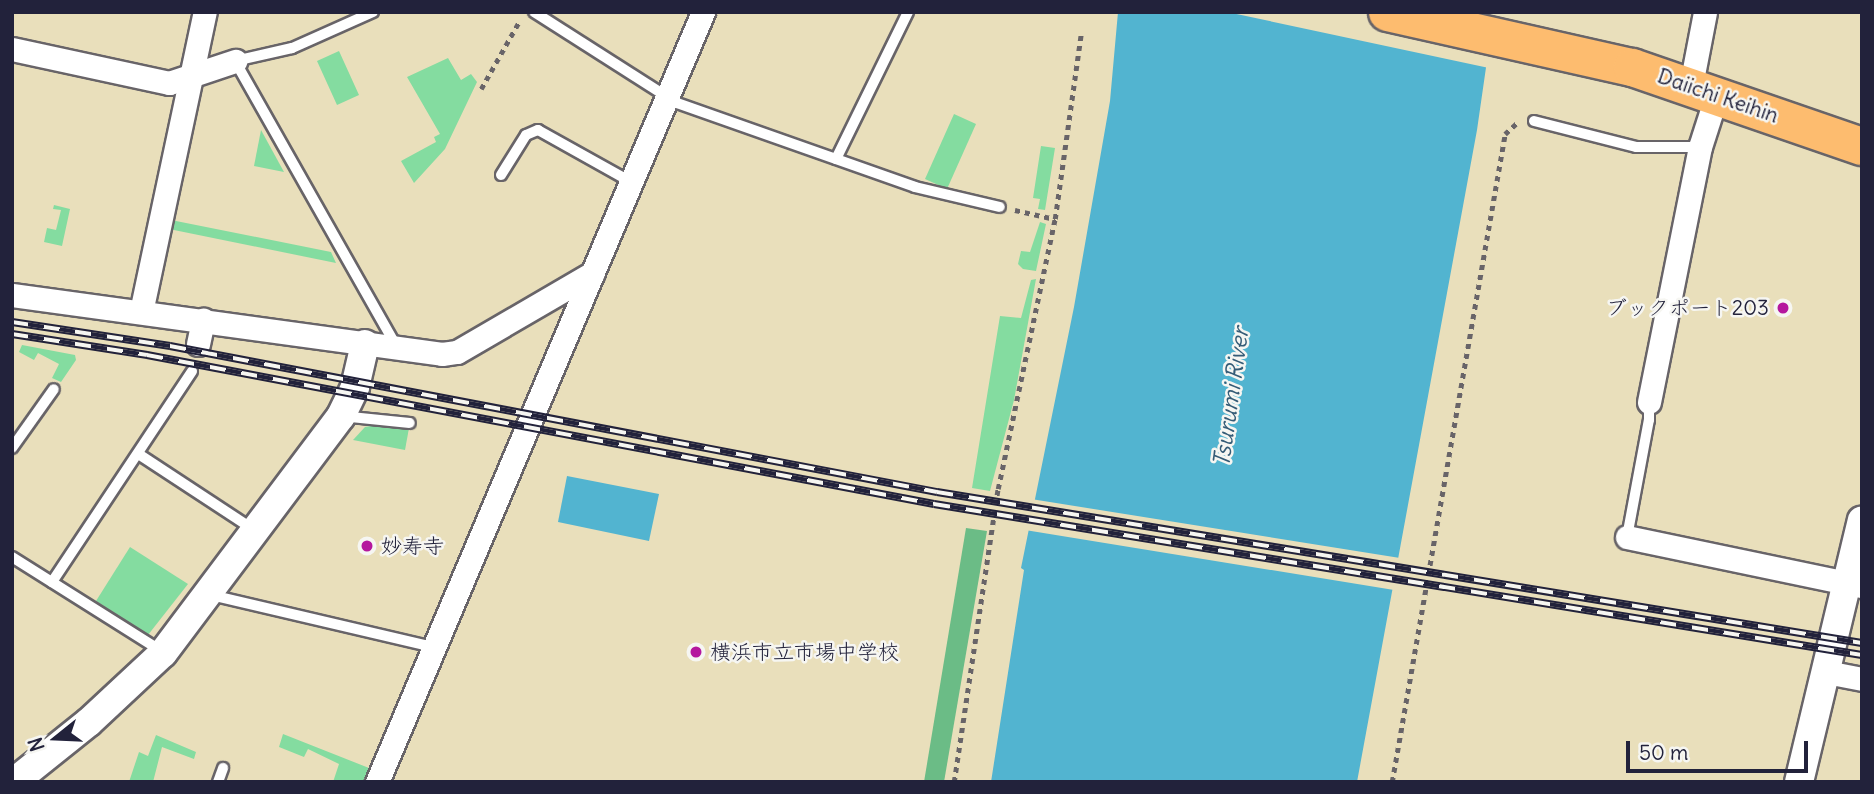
<!DOCTYPE html>
<html>
<head>
<meta charset="utf-8">
<style>
  body { margin:0 }
  #map { position:relative; width:1874px; height:794px; overflow:hidden; background:#e9dfbb; font-family:Delius,"Klee One",sans-serif }
  div>[style] { position:absolute }
  .green>* { inset:0; background:#84dca0 }
  .forest>* { inset:0; background:#6bbc86 }
  .water>* { inset:0; background:#52b4d0 }
  .pier>* { inset:0; background:#e9dfbb }
  .path>* { height:4.5px; margin-top:-2.25px; transform-origin:0; background:repeating-linear-gradient(90deg,#686468 0 5px,transparent 0 10px) }
  .roads { filter:drop-shadow(2px 0 #686468) drop-shadow(-2px 0 #686468) drop-shadow(0 2px #686468) drop-shadow(0 -2px #686468) }
  .service>* { height:10px; margin:-5px; padding:0 5px; transform-origin:5px; border-radius:5px; background:#fff }
  .minor>* { height:23px; margin:-11.5px; padding:0 11.5px; transform-origin:11.5px; border-radius:11.5px; background:#fff }
  .tertiary>* { height:28px; margin:-14px; padding:0 14px; transform-origin:14px; border-radius:14px; background:#fff }
  .trunk>* { height:37px; margin:-18.5px; padding:0 18.5px; transform-origin:18.5px; border-radius:18.5px; background:#fdbc6f }
  .rail>* { height:8px; margin-top:-4px; transform-origin:0; background:repeating-linear-gradient(90deg,#f6f6f2 0 16px,#22223b 0 32px); box-sizing:border-box; border-block:2px solid #22223b }
  .dots>* { width:19px; height:19px; translate:-50% -50%; box-sizing:border-box; border:4px solid #f6f6f2; border-radius:50% }
  span { translate:-50% -50%; white-space:nowrap; text-align:center; line-height:1.15; -webkit-text-stroke:5px #f6f6f2; paint-order:stroke }
  .street-label { font-size:21px; color:#22223b }
  .poi-label { font-size:21px; color:#22223b }
  .right { translate:-100% -50%; text-align:right }
  .left { translate:0 -50%; text-align:left }
  .water-label { font-size:23px; color:#355c77; font-style:italic }
  .frame { position:absolute; inset:0; border:14px solid #22223b; pointer-events:none }
  .north { position:absolute; left:21px; top:703px; width:70px; height:70px; -webkit-text-stroke:5px #f6f6f2; paint-order:stroke; rotate:252deg; font-size:19px; font-weight:700; line-height:28px; text-align:center; color:#22223b }
  .north::after { content:''; display:block; margin:auto; width:24px; height:32px; background:#22223b; clip-path:polygon(50% 0,100% 100%,50% 72%,0 100%) }
  .scale { position:absolute; left:1626px; top:741px; width:182px; height:32px; box-sizing:border-box; border:4px solid #22223b; border-top:0; padding-left:9px; font-size:21px; line-height:24px; white-space:nowrap; color:#22223b; -webkit-text-stroke:5px #f6f6f2; paint-order:stroke }
</style>
</head>
<body>
<div id="map">
  <div class="green">
    <i style="clip-path:polygon(339px 51px,359px 95px,337px 105px,317px 61px)"></i>
    <i style="clip-path:polygon(448px 58px,461px 80px,471px 74px,477px 82px,445px 149px,414px 183px,401px 161px,436px 142px,434px 137px,440px 134px,407px 77px)"></i>
    <i style="clip-path:polygon(954px 114px,976px 124px,947px 189px,925px 179px)"></i>
    <i style="clip-path:polygon(261px 130px,284px 172px,254px 166px)"></i>
    <i style="clip-path:polygon(1041px 146px,1055px 148px,1045px 210px,1038px 209px,1040px 199px,1033px 198px)"></i>
    <i style="clip-path:polygon(54px 205px,70px 209px,62px 246px,44px 242px,47px 228px,56px 230px,61px 210px,53px 209px)"></i>
    <i style="clip-path:polygon(171px 220px,331px 252px,336px 263px,169px 229px)"></i>
    <i style="clip-path:polygon(1040px 222px,1046px 224px,1036px 271px,1023px 269px,1018px 264px,1021px 251px,1030px 252px)"></i>
    <i style="clip-path:polygon(1036px 279px,1014px 400px,990px 491px,972px 488px,1000px 316px,1021px 318px,1031px 280px)"></i>
    <i style="clip-path:polygon(22px 345px,75px 355px,76px 360px,61px 382px,52px 378px,59px 364px,38px 353px,34px 360px,19px 352px)"></i>
    <i style="clip-path:polygon(376px 425px,409px 428px,405px 450px,353px 440px,365px 427px)"></i>
    <i style="clip-path:polygon(130px 547px,188px 584px,148px 635px,96px 601px)"></i>
    <i style="clip-path:polygon(283px 734px,369px 768px,363px 782px,333px 782px,339px 764px,308px 749px,304px 757px,279px 747px)"></i>
    <i style="clip-path:polygon(156px 735px,196px 752px,194px 759px,162px 747px,153px 782px,129px 782px,139px 752px,148px 756px)"></i>
  </div>
  <div class="forest">
    <i style="clip-path:polygon(966px 528px,987px 531px,944px 782px,924px 782px)"></i>
  </div>
  <div class="water">
    <i style="clip-path:polygon(1118px 12px,1494px 12px,1477px 130px,1357px 782px,991px 782px,1024px 570px,1021px 568px,1074px 307px,1110px 101px)"></i>
    <i style="clip-path:polygon(567px 476px,659px 494px,649px 541px,558px 522px)"></i>
  </div>
  <div class="pier">
    <i style="clip-path:polygon(1227px 12px,1497px 12px,1489px 68px)"></i>
    <i style="clip-path:polygon(1031px 499px,1400px 558px,1394px 590px,1025px 530px)"></i>
  </div>
  <div class="path">
    <i style="left:481px;top:89px;width:79px;rotate:-60.5deg"></i>
    <i style="left:1015px;top:210px;width:41px;rotate:12.7deg"></i>
    <i style="left:954px;top:782px;width:296px;rotate:-81.5deg"></i>
    <i style="left:998px;top:489px;width:276px;rotate:-78.1deg"></i>
    <i style="left:1055px;top:219px;width:188px;rotate:-82deg"></i>
    <i style="left:1392px;top:782px;width:658px;rotate:-80.11deg"></i>
    <i style="left:1505px;top:134px;width:19px;rotate:-43deg"></i>
  </div>
  <div class="roads">
    <div class="service">
      <i style="left:373px;top:12px;width:89px;rotate:156deg"></i>
      <i style="left:292px;top:48px;width:58px;rotate:167.2deg"></i>
      <i style="left:235px;top:61px;width:327px;rotate:60.5deg"></i>
      <i style="left:534px;top:12px;width:169px;rotate:32.5deg"></i>
      <i style="left:677px;top:103px;width:252px;rotate:19.4deg"></i>
      <i style="left:915px;top:187px;width:87px;rotate:13.2deg"></i>
      <i style="left:1534px;top:121px;width:105px;rotate:14.3deg"></i>
      <i style="left:1636px;top:147px;width:64px"></i>
      <i style="left:836px;top:159px;width:164px;rotate:-63.9deg"></i>
      <i style="left:501px;top:175px;width:47px;rotate:-58deg"></i>
      <i style="left:526px;top:135px;width:13px;rotate:-23deg"></i>
      <i style="left:538px;top:130px;width:107px;rotate:29.2deg"></i>
      <i style="left:341px;top:416px;width:69px;rotate:5.8deg"></i>
      <i style="left:12px;top:448px;width:72px;rotate:-54.6deg"></i>
      <i style="left:140px;top:455px;width:136px;rotate:33.3deg"></i>
      <i style="left:1627px;top:537px;width:119px;rotate:-79.4deg"></i>
      <i style="left:1649px;top:420px;width:18px;rotate:-90deg"></i>
      <i style="left:12px;top:557px;width:176px;rotate:32.2deg"></i>
      <i style="left:52px;top:582px;width:253px;rotate:-56.4deg"></i>
      <i style="left:211px;top:595px;width:228px;rotate:13.2deg"></i>
      <i style="left:218px;top:782px;width:15px;rotate:-70deg"></i>
    </div>
    <div class="minor">
      <i style="left:12px;top:49px;width:161px;rotate:12.2deg"></i>
      <i style="left:169px;top:83px;width:70px;rotate:-18.4deg"></i>
      <i style="left:1691px;top:85px;width:74px;rotate:-79.1deg"></i>
      <i style="left:12px;top:295px;width:434px;rotate:7.8deg"></i>
      <i style="left:442px;top:354px;width:15px;rotate:-8deg"></i>
      <i style="left:457px;top:352px;width:157px;rotate:-30.2deg"></i>
      <i style="left:141px;top:312px;width:307px;rotate:-78deg"></i>
      <i style="left:198px;top:344px;width:25px;rotate:-78deg"></i>
      <i style="left:1649px;top:402px;width:260px;rotate:-78.7deg"></i>
      <i style="left:1700px;top:147px;width:56px;rotate:-72.2deg"></i>
      <i style="left:1627px;top:537px;width:240px;rotate:11.8deg"></i>
      <i style="left:1826px;top:672px;width:37px;rotate:11deg"></i>
      <i style="left:377px;top:782px;width:836px;rotate:-67.05deg"></i>
    </div>
    <div class="tertiary">
      <i style="left:14px;top:782px;width:96px;rotate:-38.7deg"></i>
      <i style="left:89px;top:722px;width:101px;rotate:-43deg"></i>
      <i style="left:163px;top:653px;width:296px;rotate:-53.1deg"></i>
      <i style="left:341px;top:416px;width:32px;rotate:-64deg"></i>
      <i style="left:355px;top:387px;width:44px;rotate:-76.9deg"></i>
      <i style="left:1799px;top:782px;width:269px;rotate:-76.5deg"></i>
    </div>
    <div class="trunk">
      <i style="left:1387px;top:12px;width:251px;rotate:12.7deg"></i>
      <i style="left:1632px;top:67px;width:243px;rotate:19deg"></i>
    </div>
  </div>
  <div class="rail">
    <i style="left:12px;top:322px;width:160px;rotate:8.6deg"></i>
    <i style="left:170px;top:346px;width:781px;rotate:10.78deg"></i>
    <i style="left:937px;top:492px;width:937px;rotate:9.27deg"></i>
    <i style="left:12px;top:334px;width:137px;rotate:8.8deg"></i>
    <i style="left:147px;top:355px;width:801px;rotate:10.72deg"></i>
    <i style="left:934px;top:504px;width:940px;rotate:9.24deg"></i>
  </div>
  <div class="dots">
    <i style="left:1783px;top:308px;background:#b5179e"></i>
    <i style="left:367px;top:546px;background:#b5179e"></i>
    <i style="left:696px;top:652px;background:#b5179e"></i>
  </div>
  <div class="street-label">
    <span style="left:1718px;top:96px;rotate:19deg">Daiichi Keihin</span>
  </div>
  <div class="poi-label">
    <span class="right" style="left:1769px;top:308px">ブックポート203</span>
    <span class="left" style="left:381px;top:546px">妙寿寺</span>
    <span class="left" style="left:710px;top:652px">横浜市立市場中学校</span>
  </div>
  <div class="water-label">
    <span style="left:1231px;top:397px;rotate:-82deg">Tsurumi River</span>
  </div>
  <div class="frame"></div>
  <div class="north">N</div>
  <div class="scale">50 m</div>
</div>
</body>
</html>
